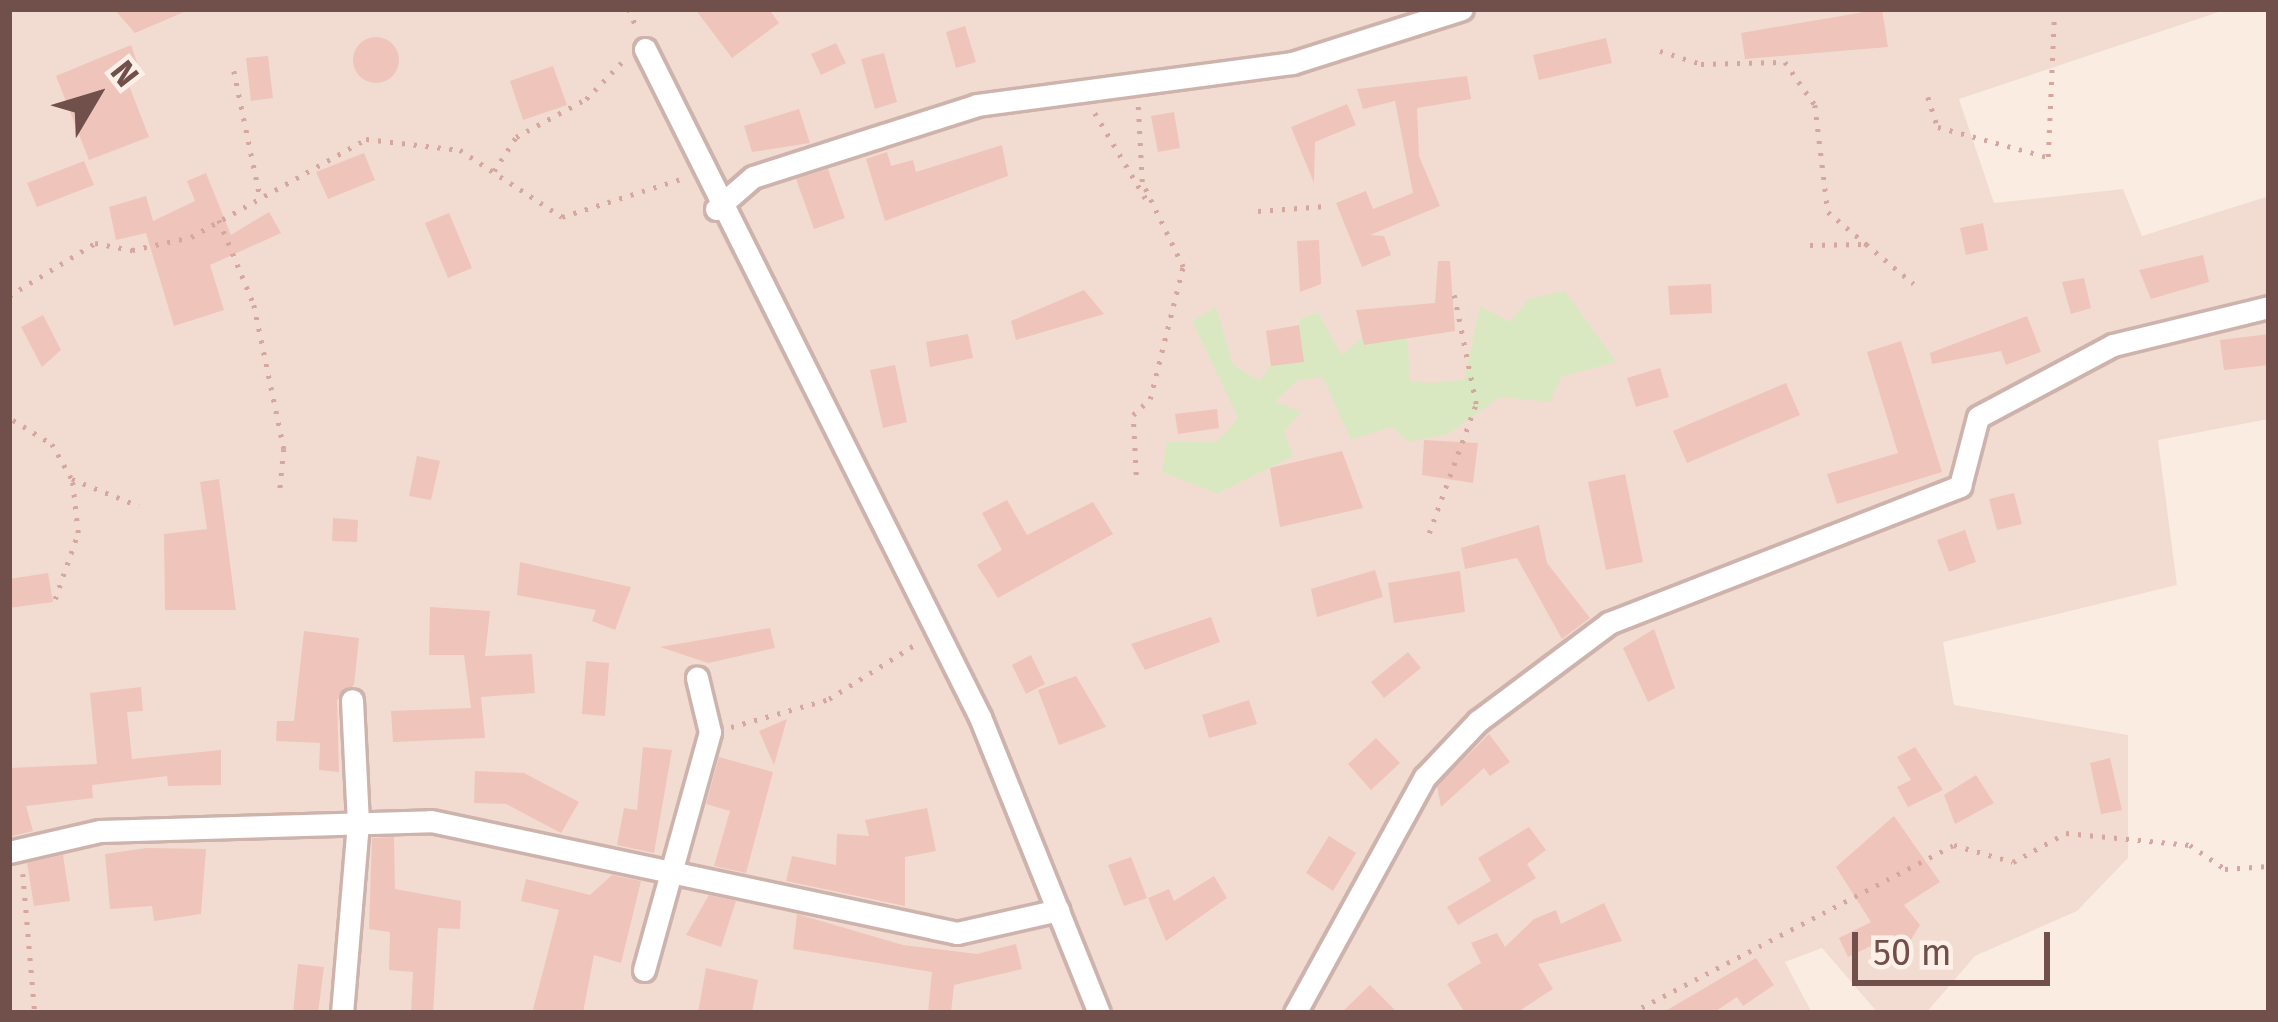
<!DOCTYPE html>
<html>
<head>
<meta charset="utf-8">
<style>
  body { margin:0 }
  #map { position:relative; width:2278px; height:1022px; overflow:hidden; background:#fbece2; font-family:"Fira Sans",sans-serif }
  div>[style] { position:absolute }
  .residential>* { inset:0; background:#f2dcd1 }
  .green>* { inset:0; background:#dae8c2 }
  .building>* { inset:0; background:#efc4bb }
  .round { border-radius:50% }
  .path>* { height:4.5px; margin-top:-2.25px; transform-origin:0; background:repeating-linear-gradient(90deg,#d4a79f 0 3px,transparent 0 12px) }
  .roads { filter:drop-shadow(3px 0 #ceb3ad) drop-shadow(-3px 0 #ceb3ad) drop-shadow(0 3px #ceb3ad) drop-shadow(0 -3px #ceb3ad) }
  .street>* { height:21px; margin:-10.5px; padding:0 10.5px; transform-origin:10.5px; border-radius:10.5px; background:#fff }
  span { translate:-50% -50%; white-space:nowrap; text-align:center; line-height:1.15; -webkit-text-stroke:9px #fef0e8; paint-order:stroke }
  .frame { position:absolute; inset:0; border:12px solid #714f4a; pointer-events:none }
  .north { position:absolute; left:36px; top:36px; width:120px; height:120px; -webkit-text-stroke:9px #fef0e8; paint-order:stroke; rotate:52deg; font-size:33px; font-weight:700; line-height:48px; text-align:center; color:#714f4a }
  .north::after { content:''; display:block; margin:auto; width:42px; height:54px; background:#714f4a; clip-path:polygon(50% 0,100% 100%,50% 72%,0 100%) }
  .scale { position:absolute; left:1852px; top:932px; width:198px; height:54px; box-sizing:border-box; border:6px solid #714f4a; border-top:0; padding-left:15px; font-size:36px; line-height:42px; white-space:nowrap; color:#714f4a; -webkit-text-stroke:9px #fef0e8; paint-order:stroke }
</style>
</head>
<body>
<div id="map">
  <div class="residential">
    <i style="clip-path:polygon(9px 9px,2228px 9px,1959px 99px,1994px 203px,2123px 189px,2142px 236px,2269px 196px,2269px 419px,2158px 440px,2177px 585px,1943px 642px,1954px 705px,2128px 735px,2128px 858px,2077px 911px,1975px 956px,1926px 1013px,1878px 1013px,1822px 948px,1785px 962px,1812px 1013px,9px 1013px)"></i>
  </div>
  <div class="green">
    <i style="clip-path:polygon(1565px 291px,1616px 362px,1561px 377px,1550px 402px,1500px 397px,1448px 434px,1409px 442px,1391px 427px,1351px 440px,1323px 378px,1299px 379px,1275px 401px,1301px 412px,1284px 432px,1293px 456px,1217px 494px,1162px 472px,1167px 441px,1217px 442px,1238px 418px,1192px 321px,1216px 307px,1233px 365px,1260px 381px,1302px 318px,1318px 312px,1341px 355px,1405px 304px,1410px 381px,1430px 383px,1464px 380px,1480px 306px,1510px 322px,1528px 299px)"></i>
  </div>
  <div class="building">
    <i style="clip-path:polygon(114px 9px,191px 9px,135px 33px)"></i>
    <i style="clip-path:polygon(695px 9px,769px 9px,779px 23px,732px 58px)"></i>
    <i style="clip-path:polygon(1882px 9px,1888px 47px,1745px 59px,1741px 33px)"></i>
    <i style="clip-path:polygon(965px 26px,976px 62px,956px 68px,946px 32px)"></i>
    <i class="round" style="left:353px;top:37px;width:46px;height:46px"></i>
    <i style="clip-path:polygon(1606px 38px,1612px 63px,1539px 80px,1533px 55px)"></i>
    <i style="clip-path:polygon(836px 43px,846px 63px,821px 75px,811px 54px)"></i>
    <i style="clip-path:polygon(131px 45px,138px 65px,123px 70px,149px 137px,89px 160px,56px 76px)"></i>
    <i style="clip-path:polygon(884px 53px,897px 102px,875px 109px,861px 59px)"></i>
    <i style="clip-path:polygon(268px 56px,273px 98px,251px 101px,246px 58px)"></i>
    <i style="clip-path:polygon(553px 66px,567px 105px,523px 120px,510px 81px)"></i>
    <i style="clip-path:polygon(1467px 76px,1471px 99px,1417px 108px,1419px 156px,1440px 206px,1370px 235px,1384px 236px,1391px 255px,1362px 267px,1336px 203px,1366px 191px,1373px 209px,1413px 193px,1395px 101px,1363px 109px,1357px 89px)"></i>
    <i style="clip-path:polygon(1347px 104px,1356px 125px,1315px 142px,1314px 183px,1291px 127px)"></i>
    <i style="clip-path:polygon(799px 109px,810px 143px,752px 152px,744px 126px)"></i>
    <i style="clip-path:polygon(1174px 112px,1180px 148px,1158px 152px,1151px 116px)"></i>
    <i style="clip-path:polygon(1002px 145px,1008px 176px,885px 221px,866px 159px,887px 152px,891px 166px,913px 160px,916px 172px)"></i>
    <i style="clip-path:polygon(364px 153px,375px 180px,328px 199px,316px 172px)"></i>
    <i style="clip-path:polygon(84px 161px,94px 185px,37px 207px,27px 183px)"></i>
    <i style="clip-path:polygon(828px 169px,845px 218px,814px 229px,796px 179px)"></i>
    <i style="clip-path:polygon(206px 173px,231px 235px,269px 212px,281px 233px,210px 265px,224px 310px,174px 326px,146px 233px,116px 240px,109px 207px,146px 196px,153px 221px,195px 201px,187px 181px)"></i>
    <i style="clip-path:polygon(449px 213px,472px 268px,448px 278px,425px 223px)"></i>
    <i style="clip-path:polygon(1983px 223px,1988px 250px,1966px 255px,1960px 228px)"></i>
    <i style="clip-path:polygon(1319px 240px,1321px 284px,1300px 292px,1297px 241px)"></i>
    <i style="clip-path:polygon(2203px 255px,2209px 282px,2151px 299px,2139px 270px)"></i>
    <i style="clip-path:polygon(1438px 261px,1450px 261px,1455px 331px,1364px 345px,1356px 310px,1435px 303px)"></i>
    <i style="clip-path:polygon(2084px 278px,2091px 308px,2071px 314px,2062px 282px)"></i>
    <i style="clip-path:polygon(1711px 284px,1712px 313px,1670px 315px,1668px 286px)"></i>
    <i style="clip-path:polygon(1084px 290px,1104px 314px,1016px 340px,1011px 321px)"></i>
    <i style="clip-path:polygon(43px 315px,61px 350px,42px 367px,21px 327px)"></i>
    <i style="clip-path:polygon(2027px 316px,2041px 352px,2006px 365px,2001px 351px,1932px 364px,1930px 353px)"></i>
    <i style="clip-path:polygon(1299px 325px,1304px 362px,1271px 366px,1266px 331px)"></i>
    <i style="clip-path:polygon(968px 334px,973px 358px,930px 367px,926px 342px)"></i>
    <i style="clip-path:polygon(2269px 334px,2269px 365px,2224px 370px,2220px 340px)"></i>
    <i style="clip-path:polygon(1901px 341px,1942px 472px,1837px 504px,1827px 474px,1898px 453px,1867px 352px)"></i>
    <i style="clip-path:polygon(895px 365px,907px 422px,883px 428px,870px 370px)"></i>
    <i style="clip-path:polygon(1660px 368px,1669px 397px,1636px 407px,1627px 378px)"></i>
    <i style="clip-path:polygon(1786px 383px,1800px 415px,1687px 463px,1673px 431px)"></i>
    <i style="clip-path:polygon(1217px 409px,1219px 428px,1178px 434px,1175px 414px)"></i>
    <i style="clip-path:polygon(1424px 440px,1478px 443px,1473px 483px,1422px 475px)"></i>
    <i style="clip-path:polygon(1342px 451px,1363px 508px,1280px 527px,1270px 468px)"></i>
    <i style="clip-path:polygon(417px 456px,440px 461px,431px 500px,409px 496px)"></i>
    <i style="clip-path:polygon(1625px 474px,1643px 562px,1606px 570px,1588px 482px)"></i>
    <i style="clip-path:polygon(219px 479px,236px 610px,165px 610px,164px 534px,207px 529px,200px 482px)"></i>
    <i style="clip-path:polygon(2014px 493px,2022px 524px,1997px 530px,1989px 499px)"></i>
    <i style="clip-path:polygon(1007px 500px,1027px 535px,1093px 502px,1113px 534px,998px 598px,977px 565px,1002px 550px,982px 513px)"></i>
    <i style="clip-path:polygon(333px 518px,358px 520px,357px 542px,332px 541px)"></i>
    <i style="clip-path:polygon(1539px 525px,1547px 563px,1590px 618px,1562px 639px,1517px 558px,1465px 569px,1461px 548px)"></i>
    <i style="clip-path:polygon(1965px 530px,1976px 562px,1949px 572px,1937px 540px)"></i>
    <i style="clip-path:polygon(520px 562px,631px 587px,615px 630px,592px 621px,596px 610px,517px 595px)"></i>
    <i style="clip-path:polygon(1375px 570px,1383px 597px,1317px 617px,1311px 589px)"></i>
    <i style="clip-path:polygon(1460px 571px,1465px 612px,1394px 623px,1388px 583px)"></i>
    <i style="clip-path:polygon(48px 573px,53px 602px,9px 608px,9px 579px)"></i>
    <i style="clip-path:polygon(430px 607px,490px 611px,485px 656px,532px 654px,535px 693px,481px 697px,485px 738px,393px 742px,391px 711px,471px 708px,464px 655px,429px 655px)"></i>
    <i style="clip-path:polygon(1211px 617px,1220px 642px,1145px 670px,1131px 644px)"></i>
    <i style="clip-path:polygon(770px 628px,775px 648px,708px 663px,660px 647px)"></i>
    <i style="clip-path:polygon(1654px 629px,1675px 688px,1648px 702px,1623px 648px)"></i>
    <i style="clip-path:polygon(304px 631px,359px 638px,354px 685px,337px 700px,339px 772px,319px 770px,320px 743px,276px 741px,277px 721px,294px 721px)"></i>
    <i style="clip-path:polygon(1408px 652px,1421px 668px,1384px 698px,1371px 682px)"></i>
    <i style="clip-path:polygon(1031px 655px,1045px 684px,1026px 694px,1012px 665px)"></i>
    <i style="clip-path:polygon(586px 661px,609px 663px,605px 716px,582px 714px)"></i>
    <i style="clip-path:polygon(1076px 676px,1106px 727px,1059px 745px,1038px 690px)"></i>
    <i style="clip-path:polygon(141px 687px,143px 711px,127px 712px,132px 759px,221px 750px,221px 785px,168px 786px,167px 776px,92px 785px,93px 798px,26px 806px,33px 831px,9px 837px,9px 768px,97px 764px,90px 693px)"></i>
    <i style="clip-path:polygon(1249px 700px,1257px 724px,1209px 738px,1202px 715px)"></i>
    <i style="clip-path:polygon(787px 719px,774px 765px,759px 731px)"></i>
    <i style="clip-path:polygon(1489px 734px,1510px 762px,1490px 776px,1484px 768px,1441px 807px,1437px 786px)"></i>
    <i style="clip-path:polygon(1376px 738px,1400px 763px,1371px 790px,1348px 764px)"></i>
    <i style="clip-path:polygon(643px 747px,672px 750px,654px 853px,617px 845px,624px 808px,637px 810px)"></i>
    <i style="clip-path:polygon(1915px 747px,1943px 790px,1908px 807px,1897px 787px,1911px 780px,1897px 757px)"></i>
    <i style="clip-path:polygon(719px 757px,773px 772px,746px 873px,714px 866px,730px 811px,706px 804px)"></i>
    <i style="clip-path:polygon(2110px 758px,2122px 810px,2101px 814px,2090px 763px)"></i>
    <i style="clip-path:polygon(475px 771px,524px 773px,579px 802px,561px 833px,506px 804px,474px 803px)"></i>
    <i style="clip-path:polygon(1976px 775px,1994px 803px,1955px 824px,1944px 795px)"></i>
    <i style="clip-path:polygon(927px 808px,936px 851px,905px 857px,905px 906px,786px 881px,792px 856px,836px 865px,837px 834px,869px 836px,865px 820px)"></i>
    <i style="clip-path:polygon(1894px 816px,1940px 882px,1904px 905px,1920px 925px,1909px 943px,1892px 954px,1883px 940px,1848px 957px,1839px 938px,1871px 922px,1836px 867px)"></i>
    <i style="clip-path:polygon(1529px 827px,1546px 850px,1527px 864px,1536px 878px,1458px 925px,1447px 907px,1491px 881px,1478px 858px)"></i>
    <i style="clip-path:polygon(1329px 836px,1356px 853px,1333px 891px,1306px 873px)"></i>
    <i style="clip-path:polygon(394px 837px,395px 889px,461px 901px,460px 929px,438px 928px,433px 1013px,411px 1013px,413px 972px,389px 970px,390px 932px,369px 929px,372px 838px)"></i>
    <i style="clip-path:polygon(147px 848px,206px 849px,201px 914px,154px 921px,152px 906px,110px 909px,105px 854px)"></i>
    <i style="clip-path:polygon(63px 855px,70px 901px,34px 906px,27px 863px)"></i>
    <i style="clip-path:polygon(1131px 857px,1147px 898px,1124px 906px,1108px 865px)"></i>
    <i style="clip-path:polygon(612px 875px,641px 881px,621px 963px,594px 955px,583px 1013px,532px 1013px,559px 910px,521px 901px,526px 879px,590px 895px)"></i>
    <i style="clip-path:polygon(1214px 876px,1227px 898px,1166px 941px,1148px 898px,1169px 889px,1174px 901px)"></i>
    <i style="clip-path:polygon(709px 895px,736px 901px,721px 947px,686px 935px)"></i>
    <i style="clip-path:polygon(1604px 903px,1622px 941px,1538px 964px,1553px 989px,1516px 1013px,1465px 1013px,1447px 984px,1481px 963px,1471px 943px,1497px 933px,1505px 947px,1534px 919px,1556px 910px,1561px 924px)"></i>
    <i style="clip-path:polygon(797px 914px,903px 945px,977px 954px,1016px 944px,1022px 969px,954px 985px,951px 1013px,928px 1013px,932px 972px,793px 949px)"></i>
    <i style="clip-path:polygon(1756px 958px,1774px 985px,1743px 1006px,1737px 997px,1713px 1013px,1662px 1013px)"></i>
    <i style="clip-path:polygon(298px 964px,324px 967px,318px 1013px,293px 1013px)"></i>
    <i style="clip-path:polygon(706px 968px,758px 980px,752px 1013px,698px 1013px)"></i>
    <i style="clip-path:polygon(1370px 985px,1398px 1013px,1341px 1013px)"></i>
  </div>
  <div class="path">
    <i style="left:629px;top:9px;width:22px;rotate:68deg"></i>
    <i style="left:1660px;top:51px;width:43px;rotate:17.6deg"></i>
    <i style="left:1701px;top:64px;width:84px;rotate:-1.4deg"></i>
    <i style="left:1785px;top:62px;width:52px;rotate:55.1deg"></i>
    <i style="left:1815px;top:105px;width:108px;rotate:83.1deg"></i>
    <i style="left:1828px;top:212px;width:50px;rotate:40.1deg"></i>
    <i style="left:234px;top:71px;width:129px;rotate:78.3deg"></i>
    <i style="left:1928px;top:97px;width:32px;rotate:72deg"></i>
    <i style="left:1938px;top:127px;width:114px;rotate:15.3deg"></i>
    <i style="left:2048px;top:157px;width:140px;rotate:-87.5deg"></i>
    <i style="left:1095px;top:113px;width:100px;rotate:59.3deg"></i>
    <i style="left:494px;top:171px;width:40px;rotate:-57.1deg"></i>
    <i style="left:516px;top:137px;width:80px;rotate:-28.5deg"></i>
    <i style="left:586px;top:99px;width:53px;rotate:-45.8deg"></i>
    <i style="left:1258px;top:211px;width:68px;rotate:-4.2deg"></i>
    <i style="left:219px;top:220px;width:92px;rotate:67.6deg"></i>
    <i style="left:254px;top:305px;width:147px;rotate:78.2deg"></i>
    <i style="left:284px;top:449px;width:41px;rotate:95.6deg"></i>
    <i style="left:1810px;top:245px;width:56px;rotate:-1deg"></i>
    <i style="left:1866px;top:244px;width:62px;rotate:39.8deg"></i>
    <i style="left:9px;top:296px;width:101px;rotate:-31.6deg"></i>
    <i style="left:95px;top:243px;width:38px;rotate:11deg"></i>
    <i style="left:132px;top:250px;width:60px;rotate:-12.4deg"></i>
    <i style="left:191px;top:237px;width:201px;rotate:-29.2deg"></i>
    <i style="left:366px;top:139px;width:95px;rotate:6.7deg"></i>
    <i style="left:460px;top:150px;width:122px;rotate:33.3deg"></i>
    <i style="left:562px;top:217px;width:125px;rotate:-17.7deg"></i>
    <i style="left:13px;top:420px;width:46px;rotate:31.6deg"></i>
    <i style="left:52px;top:444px;width:40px;rotate:60.3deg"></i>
    <i style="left:72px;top:479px;width:72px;rotate:21.9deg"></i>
    <i style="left:1136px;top:475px;width:60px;rotate:-92.9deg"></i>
    <i style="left:1133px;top:415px;width:23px;rotate:-43deg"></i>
    <i style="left:1150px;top:399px;width:136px;rotate:-76deg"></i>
    <i style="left:1183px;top:267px;width:94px;rotate:-115.8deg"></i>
    <i style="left:1142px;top:182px;width:77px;rotate:-93deg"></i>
    <i style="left:1429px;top:533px;width:137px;rotate:-70deg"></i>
    <i style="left:1476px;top:404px;width:116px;rotate:-101.4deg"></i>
    <i style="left:55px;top:599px;width:70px;rotate:-70.8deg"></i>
    <i style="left:78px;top:533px;width:54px;rotate:-96.3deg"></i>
    <i style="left:731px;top:727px;width:102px;rotate:-15.9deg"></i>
    <i style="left:829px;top:699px;width:103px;rotate:-32.3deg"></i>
    <i style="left:23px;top:874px;width:140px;rotate:85.1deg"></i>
    <i style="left:1631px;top:1013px;width:364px;rotate:-27.5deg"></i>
    <i style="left:1954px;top:845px;width:61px;rotate:16.1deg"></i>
    <i style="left:2013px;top:862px;width:60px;rotate:-28.7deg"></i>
    <i style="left:2066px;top:833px;width:125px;rotate:5.5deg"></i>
    <i style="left:2190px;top:845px;width:42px;rotate:34.4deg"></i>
    <i style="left:2225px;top:869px;width:44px;rotate:-3.9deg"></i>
  </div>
  <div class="roads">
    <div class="street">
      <i style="left:645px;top:49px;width:747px;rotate:63.37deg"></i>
      <i style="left:980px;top:717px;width:319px;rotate:68.1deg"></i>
      <i style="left:716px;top:209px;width:49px;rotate:-40.9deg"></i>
      <i style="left:753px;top:177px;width:235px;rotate:-17.8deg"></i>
      <i style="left:977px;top:105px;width:318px;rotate:-7.6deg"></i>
      <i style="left:1292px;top:63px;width:178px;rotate:-17.6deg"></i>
      <i style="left:9px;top:852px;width:93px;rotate:-13deg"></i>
      <i style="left:100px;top:831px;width:331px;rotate:-1.7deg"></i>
      <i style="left:431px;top:821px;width:538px;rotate:12.02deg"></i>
      <i style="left:957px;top:933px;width:104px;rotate:-12.8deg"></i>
      <i style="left:644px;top:970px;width:247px;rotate:-74.5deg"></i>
      <i style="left:710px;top:732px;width:56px;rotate:-103.5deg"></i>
      <i style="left:342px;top:1013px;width:191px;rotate:-85.2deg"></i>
      <i style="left:358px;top:823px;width:123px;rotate:-92.8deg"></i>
      <i style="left:1295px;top:1013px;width:269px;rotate:-61.2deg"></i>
      <i style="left:1425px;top:777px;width:77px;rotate:-46.6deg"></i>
      <i style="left:1478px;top:721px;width:164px;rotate:-36.8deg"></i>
      <i style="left:1609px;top:623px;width:377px;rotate:-21.3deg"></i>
      <i style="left:1960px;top:486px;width:71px;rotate:-75.4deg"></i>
      <i style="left:1978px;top:417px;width:153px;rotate:-28.1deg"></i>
      <i style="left:2113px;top:345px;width:161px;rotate:-13.7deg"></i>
    </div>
  </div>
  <div class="frame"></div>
  <div class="north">N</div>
  <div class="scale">50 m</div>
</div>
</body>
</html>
